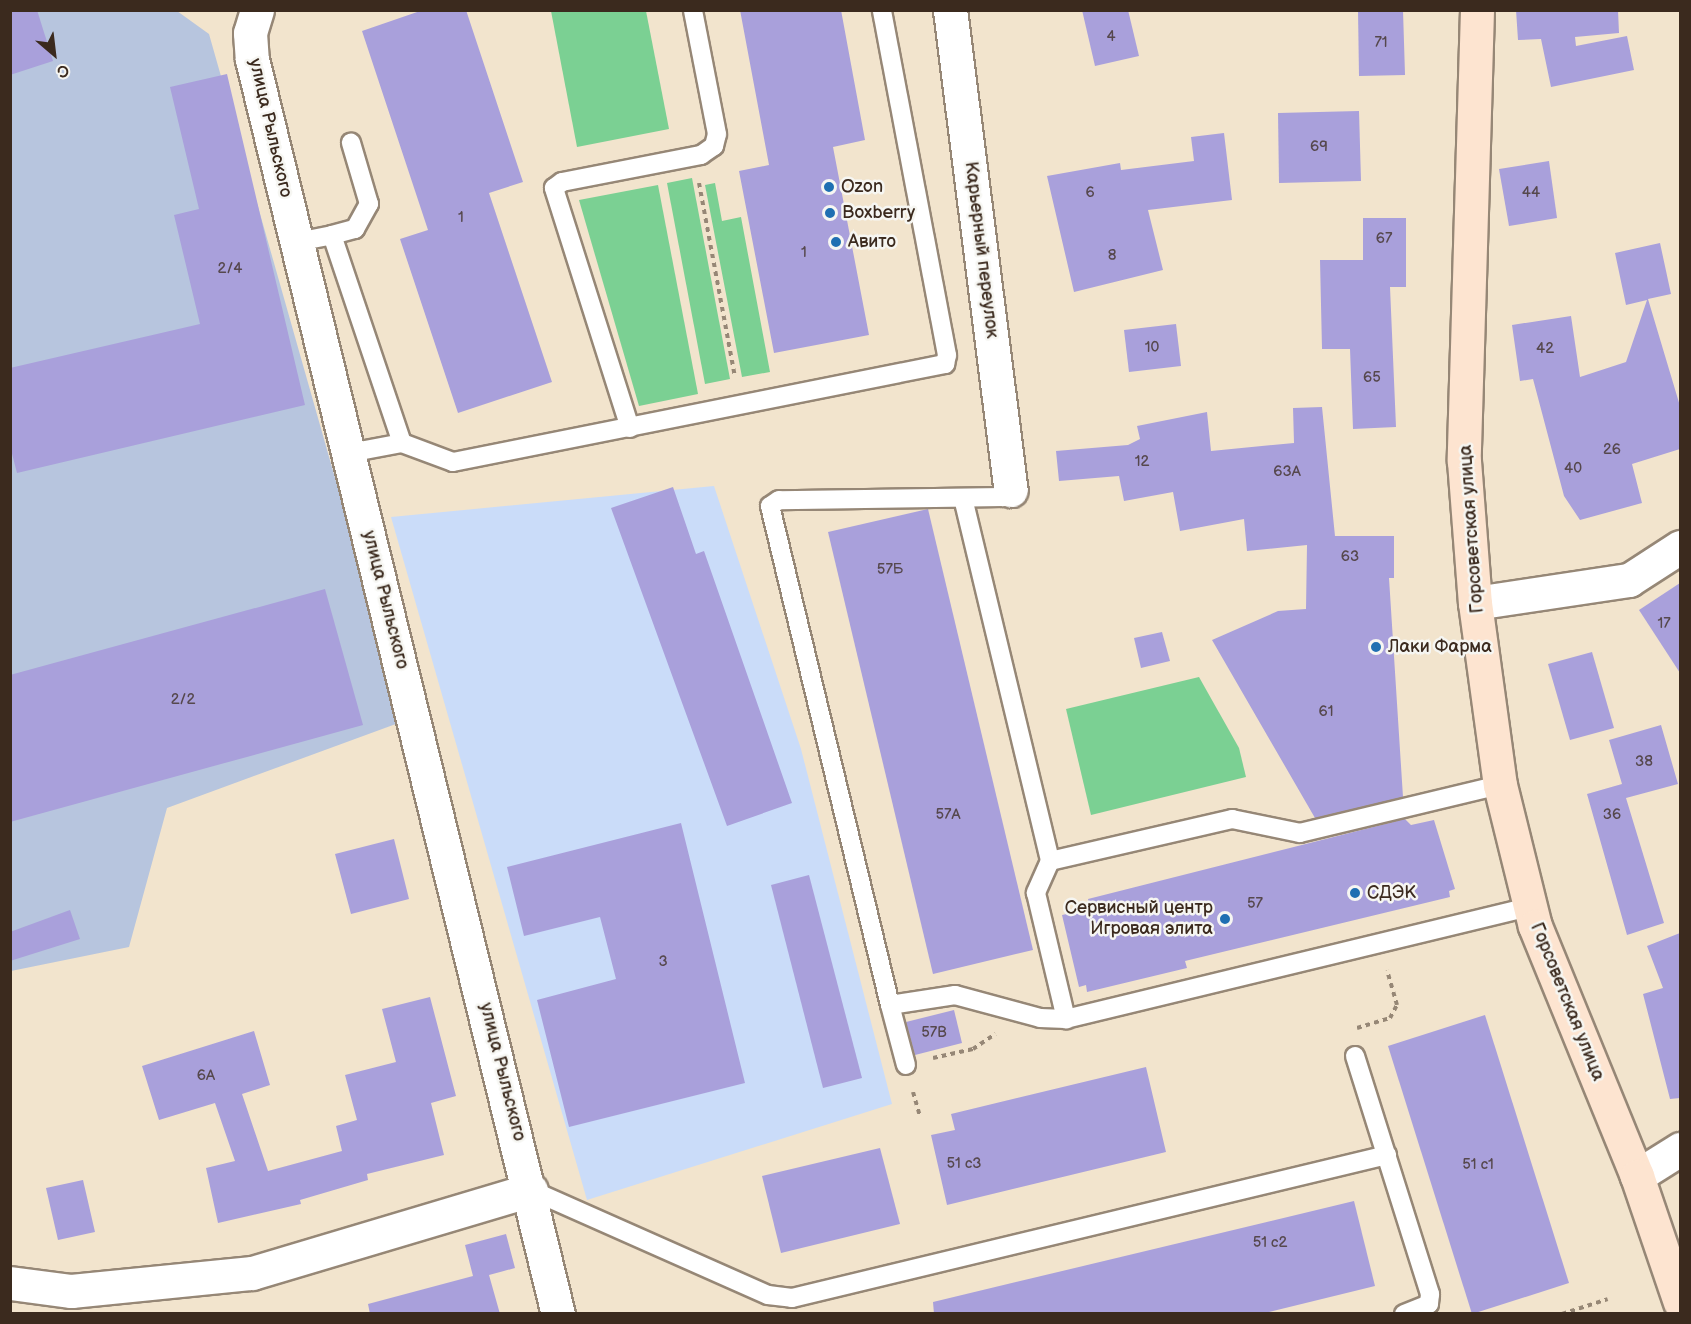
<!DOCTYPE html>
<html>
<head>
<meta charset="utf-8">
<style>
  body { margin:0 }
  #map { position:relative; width:1691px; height:1324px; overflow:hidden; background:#f2e4cd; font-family:"Balsamiq Sans",sans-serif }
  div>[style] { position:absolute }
  .built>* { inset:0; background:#cadcf9 }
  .industrial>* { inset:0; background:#b7c5de }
  .green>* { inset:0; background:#7bd093 }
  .building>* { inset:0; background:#a9a0db }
  .path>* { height:4px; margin-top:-2px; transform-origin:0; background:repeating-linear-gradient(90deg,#968776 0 4.5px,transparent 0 9px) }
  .roads { filter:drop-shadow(2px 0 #968776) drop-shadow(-2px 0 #968776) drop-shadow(0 2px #968776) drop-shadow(0 -2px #968776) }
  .lane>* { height:18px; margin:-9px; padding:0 9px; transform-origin:9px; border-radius:9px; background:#fff }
  .street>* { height:33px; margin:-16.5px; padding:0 16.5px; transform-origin:16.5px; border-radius:16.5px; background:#fff }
  .secondary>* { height:33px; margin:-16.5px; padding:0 16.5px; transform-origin:16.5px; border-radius:16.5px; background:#fde4d0 }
  .dots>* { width:16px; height:16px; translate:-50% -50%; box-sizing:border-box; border:3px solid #f6f6f2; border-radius:50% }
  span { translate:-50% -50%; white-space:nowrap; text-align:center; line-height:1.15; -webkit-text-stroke:5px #f6f6f2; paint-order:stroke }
  .number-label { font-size:15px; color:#56484d }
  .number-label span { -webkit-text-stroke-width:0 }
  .street-label { font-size:18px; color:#3b2a1e }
  .poi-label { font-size:18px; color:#3b2a1e }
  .left { translate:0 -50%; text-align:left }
  .right { translate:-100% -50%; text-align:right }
  .frame { position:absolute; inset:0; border:12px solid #3b2a1e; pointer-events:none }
  .north { position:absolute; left:24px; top:24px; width:60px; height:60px; -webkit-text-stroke:4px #f6f6f2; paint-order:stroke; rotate:152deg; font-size:16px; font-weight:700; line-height:24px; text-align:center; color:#3b2a1e }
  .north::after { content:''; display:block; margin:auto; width:21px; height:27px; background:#3b2a1e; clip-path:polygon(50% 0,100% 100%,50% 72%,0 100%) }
</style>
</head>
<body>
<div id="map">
  <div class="built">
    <i style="clip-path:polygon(714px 486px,801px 749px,892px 1104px,587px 1200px,391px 517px)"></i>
  </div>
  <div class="industrial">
    <i style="clip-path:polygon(11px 11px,177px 11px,209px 34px,404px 721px,167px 808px,129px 947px,11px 971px)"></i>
  </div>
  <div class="green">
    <i style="clip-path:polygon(551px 11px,646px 11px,669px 129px,577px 147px)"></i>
    <i style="clip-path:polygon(692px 178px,730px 379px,705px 384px,667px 183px)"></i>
    <i style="clip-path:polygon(715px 183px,722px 221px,741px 217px,770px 372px,742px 377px,705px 185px)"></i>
    <i style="clip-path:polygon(658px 185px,698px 394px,639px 406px,579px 200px)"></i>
    <i style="clip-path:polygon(1199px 677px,1239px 748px,1246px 777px,1091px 815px,1066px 709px)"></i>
  </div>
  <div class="building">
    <i style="clip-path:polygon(10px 10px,37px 10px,53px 61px,10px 75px)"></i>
    <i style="clip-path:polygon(423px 10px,466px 10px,523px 182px,489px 193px,552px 382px,458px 413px,400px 239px,428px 230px,362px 31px)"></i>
    <i style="clip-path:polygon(740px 10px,841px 10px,865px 140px,833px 147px,869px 335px,774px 353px,739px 171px,769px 165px)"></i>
    <i style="clip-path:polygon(1082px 10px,1128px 10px,1139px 56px,1095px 66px)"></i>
    <i style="clip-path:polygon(1358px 10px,1403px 10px,1405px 75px,1359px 76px)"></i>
    <i style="clip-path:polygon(1516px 10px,1618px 10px,1619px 33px,1575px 37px,1576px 46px,1627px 36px,1634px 70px,1551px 87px,1541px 39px,1518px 40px)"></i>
    <i style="clip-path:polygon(227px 74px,305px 405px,17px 473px,10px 446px,10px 368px,200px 324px,174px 215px,199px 209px,170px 87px)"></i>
    <i style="clip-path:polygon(1359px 111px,1361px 181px,1279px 183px,1278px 113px)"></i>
    <i style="clip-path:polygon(1224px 133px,1232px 200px,1148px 210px,1163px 270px,1074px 292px,1047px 176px,1120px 163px,1121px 170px,1194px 161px,1191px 137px)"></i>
    <i style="clip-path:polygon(1549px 161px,1557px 218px,1509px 226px,1499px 169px)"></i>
    <i style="clip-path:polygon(1363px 218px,1406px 218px,1406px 287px,1390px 287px,1396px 427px,1353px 429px,1350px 349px,1322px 349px,1320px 260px,1363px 260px)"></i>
    <i style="clip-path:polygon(1660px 243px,1671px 294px,1648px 299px,1680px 406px,1680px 449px,1632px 464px,1642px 503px,1580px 520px,1564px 496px,1533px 379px,1520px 381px,1512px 325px,1571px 316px,1580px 377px,1626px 362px,1647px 300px,1626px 305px,1615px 253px)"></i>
    <i style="clip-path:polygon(1176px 324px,1181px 366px,1129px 372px,1124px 330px)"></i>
    <i style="clip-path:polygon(1322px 407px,1335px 536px,1394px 536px,1394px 578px,1389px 578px,1403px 797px,1315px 818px,1212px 640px,1278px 611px,1306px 609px,1307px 545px,1247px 551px,1244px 519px,1180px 531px,1173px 492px,1124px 501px,1119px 476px,1059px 481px,1056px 451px,1128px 445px,1140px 439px,1137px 426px,1207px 412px,1211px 451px,1294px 443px,1293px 408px)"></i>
    <i style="clip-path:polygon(673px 487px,696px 554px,704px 551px,792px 803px,727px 826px,611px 508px)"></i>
    <i style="clip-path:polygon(928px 509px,1033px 950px,933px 974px,828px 532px)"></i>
    <i style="clip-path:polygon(1680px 583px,1680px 673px,1639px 610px)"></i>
    <i style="clip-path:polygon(325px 589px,363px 725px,10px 822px,10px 675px)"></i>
    <i style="clip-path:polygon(1162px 632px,1170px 661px,1141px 668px,1134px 638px)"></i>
    <i style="clip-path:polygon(1592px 652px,1614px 728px,1570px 740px,1548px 664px)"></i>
    <i style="clip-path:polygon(1661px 725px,1678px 784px,1626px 798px,1664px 923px,1627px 935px,1587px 794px,1622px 784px,1609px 740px)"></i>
    <i style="clip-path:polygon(1405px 819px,1411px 825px,1434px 820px,1455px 889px,1449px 891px,1450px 897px,1185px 961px,1187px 968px,1087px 992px,1086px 985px,1079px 987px,1062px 915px,1090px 909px,1088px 899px)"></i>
    <i style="clip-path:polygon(681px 823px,745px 1083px,569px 1127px,537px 1000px,616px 979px,600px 917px,524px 936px,507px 867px)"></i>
    <i style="clip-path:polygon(394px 839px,409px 899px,351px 914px,335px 854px)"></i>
    <i style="clip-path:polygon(809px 875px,862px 1078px,823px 1088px,771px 885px)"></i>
    <i style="clip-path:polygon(70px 910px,80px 939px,10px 961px,10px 932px)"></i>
    <i style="clip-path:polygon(1680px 933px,1680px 1098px,1670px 1099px,1643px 994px,1663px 988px,1647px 946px)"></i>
    <i style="clip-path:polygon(430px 997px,456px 1096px,431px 1103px,444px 1155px,367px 1174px,368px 1180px,300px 1200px,301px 1204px,218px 1223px,206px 1168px,235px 1161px,215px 1103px,159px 1120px,142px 1066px,254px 1031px,270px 1085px,242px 1094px,268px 1171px,342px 1151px,336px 1126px,357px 1120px,345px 1075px,396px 1062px,382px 1009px)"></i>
    <i style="clip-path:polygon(954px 1010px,962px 1043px,915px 1055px,906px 1022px)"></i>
    <i style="clip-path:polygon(1485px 1015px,1569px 1283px,1472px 1314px,1388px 1046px)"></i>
    <i style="clip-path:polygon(1146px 1067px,1166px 1152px,947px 1205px,931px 1135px,955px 1130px,951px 1114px)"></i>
    <i style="clip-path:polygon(880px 1148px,900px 1224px,781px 1253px,762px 1176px)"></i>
    <i style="clip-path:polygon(83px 1180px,95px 1232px,58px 1240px,46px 1188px)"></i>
    <i style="clip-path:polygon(1354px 1201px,1375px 1286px,1261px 1314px,934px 1314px,933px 1302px)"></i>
    <i style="clip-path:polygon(506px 1234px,515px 1268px,489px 1275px,500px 1314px,370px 1314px,368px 1304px,473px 1276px,465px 1245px)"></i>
  </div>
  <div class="path">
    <i style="left:699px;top:183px;width:197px;rotate:79.5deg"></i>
    <i style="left:1357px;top:1028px;width:34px;rotate:-17deg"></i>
    <i style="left:1390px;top:1018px;width:15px;rotate:-62deg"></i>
    <i style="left:1397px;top:1005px;width:36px;rotate:-106deg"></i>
    <i style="left:933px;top:1058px;width:41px;rotate:-12.7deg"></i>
    <i style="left:973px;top:1049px;width:27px;rotate:-34deg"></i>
    <i style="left:913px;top:1092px;width:25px;rotate:74deg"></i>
    <i style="left:1562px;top:1314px;width:48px;rotate:-18.1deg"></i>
  </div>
  <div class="roads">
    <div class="lane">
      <i style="left:332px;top:235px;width:24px;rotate:-15deg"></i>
      <i style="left:355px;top:229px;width:29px;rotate:-61deg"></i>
      <i style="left:369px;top:204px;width:64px;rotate:-106.4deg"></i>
      <i style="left:297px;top:242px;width:36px;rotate:-11deg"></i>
      <i style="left:332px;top:235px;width:219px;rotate:71.4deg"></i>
      <i style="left:630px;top:428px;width:252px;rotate:-107.6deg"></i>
      <i style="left:554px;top:188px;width:10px;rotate:-37deg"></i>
      <i style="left:562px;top:182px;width:142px;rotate:-11deg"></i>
      <i style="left:701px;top:155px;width:16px;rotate:-35deg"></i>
      <i style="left:714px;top:146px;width:12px;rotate:-76deg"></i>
      <i style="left:717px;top:134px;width:126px;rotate:-101deg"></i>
      <i style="left:349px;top:453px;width:54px;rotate:-10.7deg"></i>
      <i style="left:402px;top:443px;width:54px;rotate:20.4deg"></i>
      <i style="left:453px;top:462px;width:502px;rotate:-11.27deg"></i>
      <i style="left:945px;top:364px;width:9px;rotate:-77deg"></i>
      <i style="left:947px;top:355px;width:351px;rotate:-100.7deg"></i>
      <i style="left:1011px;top:490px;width:11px;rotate:139deg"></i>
      <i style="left:1003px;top:497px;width:224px;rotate:179.2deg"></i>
      <i style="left:779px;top:500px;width:11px;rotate:146deg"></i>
      <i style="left:770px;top:506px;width:513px;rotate:76.48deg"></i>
      <i style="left:890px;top:1005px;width:66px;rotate:-8.7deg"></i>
      <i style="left:955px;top:995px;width:88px;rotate:15.1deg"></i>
      <i style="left:1040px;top:1018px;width:26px;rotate:2deg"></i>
      <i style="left:1066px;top:1019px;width:477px;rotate:-13.6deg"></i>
      <i style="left:963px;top:498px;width:373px;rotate:76.5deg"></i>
      <i style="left:1050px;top:861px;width:35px;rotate:114deg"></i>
      <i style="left:1036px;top:893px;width:130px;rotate:76.6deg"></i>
      <i style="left:1050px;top:861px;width:187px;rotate:-13deg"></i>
      <i style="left:1232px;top:819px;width:69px;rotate:11.6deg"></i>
      <i style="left:1300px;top:833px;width:206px;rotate:-13.5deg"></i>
      <i style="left:890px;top:1005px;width:62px;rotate:75.1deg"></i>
      <i style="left:1355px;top:1056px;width:250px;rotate:72.5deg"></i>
      <i style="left:1430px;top:1294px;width:10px;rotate:96deg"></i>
      <i style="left:1429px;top:1304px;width:27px;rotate:158deg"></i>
      <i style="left:531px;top:1190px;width:259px;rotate:23.9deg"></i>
      <i style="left:768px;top:1295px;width:24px;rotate:7deg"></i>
      <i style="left:792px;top:1298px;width:612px;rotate:-13.51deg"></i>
    </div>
    <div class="street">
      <i style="left:257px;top:10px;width:24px;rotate:107deg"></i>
      <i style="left:250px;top:33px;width:26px;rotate:86deg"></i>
      <i style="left:252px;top:59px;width:1292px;rotate:76.3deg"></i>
      <i style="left:950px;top:10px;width:484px;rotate:82.8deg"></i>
      <i style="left:1475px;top:603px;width:156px;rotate:-8.5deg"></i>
      <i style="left:1629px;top:580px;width:61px;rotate:-32.9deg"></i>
      <i style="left:1637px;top:1176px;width:51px;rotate:-32.1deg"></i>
      <i style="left:10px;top:1283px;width:62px;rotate:7.5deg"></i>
      <i style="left:71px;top:1291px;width:182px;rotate:-5.7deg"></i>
      <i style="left:252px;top:1273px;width:291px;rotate:-16.6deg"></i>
    </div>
    <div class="secondary">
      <i style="left:1477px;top:10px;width:451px;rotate:91.7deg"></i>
      <i style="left:1464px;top:461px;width:142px;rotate:85.6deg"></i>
      <i style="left:1475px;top:603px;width:184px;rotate:82.2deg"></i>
      <i style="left:1500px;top:785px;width:145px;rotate:76.1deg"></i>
      <i style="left:1535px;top:926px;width:270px;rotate:67.8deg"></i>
      <i style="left:1637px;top:1176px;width:133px;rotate:71.2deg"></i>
    </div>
  </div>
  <div class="dots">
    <i style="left:829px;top:187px;background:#1f6fb2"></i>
    <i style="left:830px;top:213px;background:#1f6fb2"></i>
    <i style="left:836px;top:242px;background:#1f6fb2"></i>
    <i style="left:1376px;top:647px;background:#1f6fb2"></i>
    <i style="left:1355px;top:893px;background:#1f6fb2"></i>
    <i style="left:1225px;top:919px;background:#1f6fb2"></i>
  </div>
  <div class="number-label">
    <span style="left:1111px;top:37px">4</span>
    <span style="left:1381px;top:43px">71</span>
    <span style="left:1319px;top:147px">69</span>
    <span style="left:1090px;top:193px">6</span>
    <span style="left:1531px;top:193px">44</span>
    <span style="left:461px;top:218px">1</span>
    <span style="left:1384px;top:239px">67</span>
    <span style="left:804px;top:253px">1</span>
    <span style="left:1112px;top:256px">8</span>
    <span style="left:230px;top:269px">2/4</span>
    <span style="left:1152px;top:348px">10</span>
    <span style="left:1545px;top:349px">42</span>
    <span style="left:1372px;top:378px">65</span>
    <span style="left:1612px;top:450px">26</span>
    <span style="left:1142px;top:462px">12</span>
    <span style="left:1573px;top:469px">40</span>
    <span style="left:1287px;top:472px">63А</span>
    <span style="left:1350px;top:557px">63</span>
    <span style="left:890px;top:570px">57Б</span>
    <span style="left:1664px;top:624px">17</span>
    <span style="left:183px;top:700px">2/2</span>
    <span style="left:1326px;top:712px">61</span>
    <span style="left:1644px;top:762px">38</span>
    <span style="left:948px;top:815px">57А</span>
    <span style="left:1612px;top:815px">36</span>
    <span style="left:1255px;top:904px">57</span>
    <span style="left:663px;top:962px">3</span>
    <span style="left:934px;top:1033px">57В</span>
    <span style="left:206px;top:1076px">6А</span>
    <span style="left:964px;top:1164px">51 с3</span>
    <span style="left:1478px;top:1165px">51 с1</span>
    <span style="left:1270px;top:1243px">51 с2</span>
  </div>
  <div class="street-label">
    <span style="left:270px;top:128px;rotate:77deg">улица Рыльского</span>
    <span style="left:981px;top:250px;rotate:83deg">Карьерный переулок</span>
    <span style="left:1472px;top:529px;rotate:-94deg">Горсоветская улица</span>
    <span style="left:385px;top:600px;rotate:76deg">улица Рыльского</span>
    <span style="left:1567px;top:1002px;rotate:68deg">Горсоветская улица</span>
    <span style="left:502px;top:1072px;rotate:76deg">улица Рыльского</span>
  </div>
  <div class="poi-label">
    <span class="left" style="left:841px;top:187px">Ozon</span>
    <span class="left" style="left:842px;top:213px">Boxberry</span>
    <span class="left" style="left:848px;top:242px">Авито</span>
    <span class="left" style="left:1388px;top:647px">Лаки Фарма</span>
    <span class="left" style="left:1367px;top:893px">СДЭК</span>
    <span class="right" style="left:1213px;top:919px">Сервисный центр<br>Игровая элита</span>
  </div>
  <div class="frame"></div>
  <div class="north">С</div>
</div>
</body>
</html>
